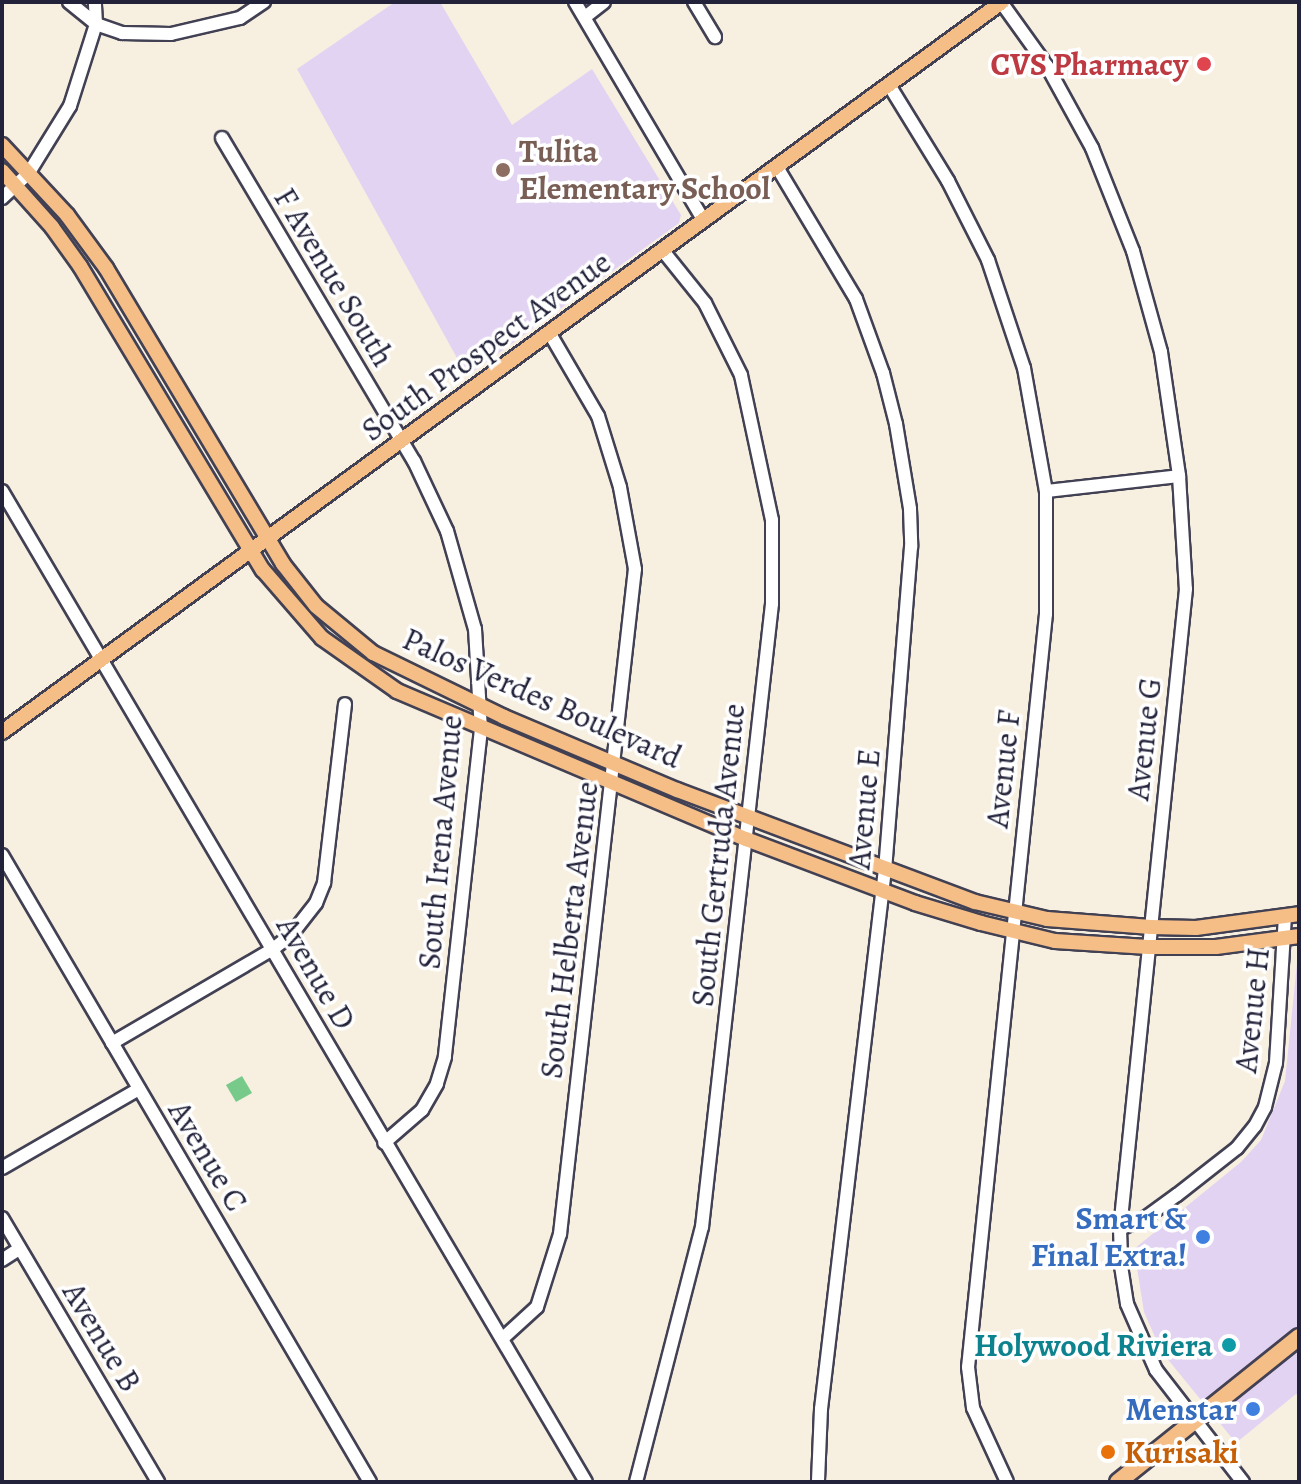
<!DOCTYPE html>
<html>
<head>
<meta charset="utf-8">
<style>
  body { margin:0 }
  #map { position:relative; width:1301px; height:1484px; overflow:hidden; background:#f7f0e1; font-family:Alegreya,serif }
  div>[style] { position:absolute }
  .built>* { inset:0; background:#e3d3f2 }
  .green>* { inset:0; background:#78ca8b }
  .roads { filter:drop-shadow(2px 0 #424154) drop-shadow(-2px 0 #424154) drop-shadow(0 2px #424154) drop-shadow(0 -2px #424154) }
  .minor>* { height:12px; margin:-6px; padding:0 6px; transform-origin:6px; border-radius:6px; background:#fff }
  .major>* { height:14px; margin:-7px; padding:0 7px; transform-origin:7px; border-radius:7px; background:#f6be87 }
  .highway>* { height:16px; margin:-8px; padding:0 8px; transform-origin:8px; border-radius:8px; background:#f6be87 }
  .dots>* { width:22px; height:22px; translate:-50% -50%; box-sizing:border-box; border:4px solid #fff; border-radius:50% }
  span { translate:-50% -50%; white-space:nowrap; text-align:center; line-height:1.15; -webkit-text-stroke:7px #fff; paint-order:stroke }
  .health-label { font-size:32px; color:#be3a42; font-weight:700 }
  .right { translate:-100% -50%; text-align:right }
  .education-label { font-size:32px; color:#785e54; font-weight:700 }
  .left { translate:0 -50%; text-align:left }
  .street-label { font-size:32px; color:#22223b }
  .shop-label { font-size:32px; color:#366cbe; font-weight:700 }
  .culture-label { font-size:32px; color:#0d838f; font-weight:700 }
  .food-label { font-size:32px; color:#c56008; font-weight:700 }
  .frame { position:absolute; inset:0; border:4px solid #22223b; pointer-events:none }
</style>
</head>
<body>
<div id="map">
  <div class="built">
    <i style="clip-path:polygon(395px 2px,440px 2px,512px 125px,592px 69px,681px 215px,679px 223px,467px 376px,297px 69px)"></i>
    <i style="clip-path:polygon(1299px 944px,1299px 1396px,1296px 1394px,1236px 1443px,1161px 1351px,1144px 1312px,1134px 1249px,1241px 1162px,1261px 1140px,1285px 1081px)"></i>
  </div>
  <div class="green">
    <i style="clip-path:polygon(242px 1076px,252px 1093px,236px 1102px,226px 1085px)"></i>
  </div>
  <div class="roads">
    <div class="minor">
      <i style="left:69px;top:2px;width:35px;rotate:39deg"></i>
      <i style="left:96px;top:24px;width:28px;rotate:19deg"></i>
      <i style="left:122px;top:33px;width:49px;rotate:1.2deg"></i>
      <i style="left:171px;top:34px;width:71px;rotate:-13.1deg"></i>
      <i style="left:240px;top:18px;width:29px;rotate:-34deg"></i>
      <i style="left:575px;top:2px;width:252px;rotate:59.5deg"></i>
      <i style="left:694px;top:2px;width:41px;rotate:59deg"></i>
      <i style="left:1001px;top:2px;width:79px;rotate:54.3deg"></i>
      <i style="left:1047px;top:66px;width:94px;rotate:61.2deg"></i>
      <i style="left:1092px;top:148px;width:111px;rotate:68.3deg"></i>
      <i style="left:1133px;top:251px;width:105px;rotate:74.5deg"></i>
      <i style="left:1161px;top:352px;width:125px;rotate:81.7deg"></i>
      <i style="left:1179px;top:476px;width:113px;rotate:86.5deg"></i>
      <i style="left:1186px;top:589px;width:643px;rotate:95.89deg"></i>
      <i style="left:1120px;top:1229px;width:37px;rotate:88deg"></i>
      <i style="left:1121px;top:1266px;width:38px;rotate:81deg"></i>
      <i style="left:1127px;top:1304px;width:72px;rotate:66.3deg"></i>
      <i style="left:1156px;top:1370px;width:142px;rotate:52.2deg"></i>
      <i style="left:585px;top:17px;width:24px;rotate:-38deg"></i>
      <i style="left:889px;top:85px;width:113px;rotate:58.4deg"></i>
      <i style="left:948px;top:181px;width:89px;rotate:63.1deg"></i>
      <i style="left:988px;top:260px;width:114px;rotate:71.6deg"></i>
      <i style="left:1024px;top:368px;width:125px;rotate:79.9deg"></i>
      <i style="left:1046px;top:491px;width:123px;rotate:90deg"></i>
      <i style="left:1046px;top:614px;width:757px;rotate:95.91deg"></i>
      <i style="left:968px;top:1367px;width:41px;rotate:83deg"></i>
      <i style="left:973px;top:1408px;width:81px;rotate:65.3deg"></i>
      <i style="left:222px;top:138px;width:376px;rotate:59.3deg"></i>
      <i style="left:414px;top:461px;width:77px;rotate:64.8deg"></i>
      <i style="left:447px;top:531px;width:102px;rotate:74.1deg"></i>
      <i style="left:475px;top:629px;width:100px;rotate:86.6deg"></i>
      <i style="left:481px;top:729px;width:330px;rotate:96.3deg"></i>
      <i style="left:445px;top:1057px;width:28px;rotate:107deg"></i>
      <i style="left:437px;top:1084px;width:30px;rotate:120deg"></i>
      <i style="left:422px;top:1110px;width:50px;rotate:139deg"></i>
      <i style="left:777px;top:167px;width:154px;rotate:59.1deg"></i>
      <i style="left:856px;top:299px;width:79px;rotate:70deg"></i>
      <i style="left:883px;top:373px;width:53px;rotate:75.7deg"></i>
      <i style="left:896px;top:424px;width:86px;rotate:80.6deg"></i>
      <i style="left:910px;top:509px;width:38px;rotate:88deg"></i>
      <i style="left:911px;top:547px;width:323px;rotate:94.6deg"></i>
      <i style="left:885px;top:869px;width:544px;rotate:96.76deg"></i>
      <i style="left:821px;top:1409px;width:73px;rotate:92.4deg"></i>
      <i style="left:2px;top:198px;width:35px;rotate:-43deg"></i>
      <i style="left:28px;top:174px;width:80px;rotate:-58.3deg"></i>
      <i style="left:70px;top:106px;width:86px;rotate:-72.4deg"></i>
      <i style="left:96px;top:24px;width:22px;rotate:-93deg"></i>
      <i style="left:2px;top:491px;width:1150px;rotate:59.49deg"></i>
      <i style="left:1046px;top:491px;width:134px;rotate:-6.4deg"></i>
      <i style="left:2px;top:855px;width:727px;rotate:59.59deg"></i>
      <i style="left:112px;top:1043px;width:186px;rotate:-30.3deg"></i>
      <i style="left:273px;top:949px;width:23px;rotate:-38deg"></i>
      <i style="left:291px;top:935px;width:41px;rotate:-52deg"></i>
      <i style="left:316px;top:903px;width:22px;rotate:-68deg"></i>
      <i style="left:324px;top:883px;width:180px;rotate:-83.3deg"></i>
      <i style="left:2px;top:1168px;width:158px;rotate:-30deg"></i>
      <i style="left:2px;top:1218px;width:307px;rotate:59.4deg"></i>
      <i style="left:1120px;top:1229px;width:27px;rotate:-24deg"></i>
      <i style="left:1145px;top:1218px;width:39px;rotate:-36deg"></i>
      <i style="left:1177px;top:1195px;width:76px;rotate:-38.1deg"></i>
      <i style="left:1237px;top:1148px;width:28px;rotate:-51deg"></i>
      <i style="left:1255px;top:1126px;width:21px;rotate:-62deg"></i>
      <i style="left:1265px;top:1107px;width:45px;rotate:-76deg"></i>
      <i style="left:1276px;top:1063px;width:147px;rotate:-86.5deg"></i>
      <i style="left:2px;top:1260px;width:20px;rotate:-33deg"></i>
      <i style="left:503px;top:1338px;width:46px;rotate:-42.4deg"></i>
      <i style="left:537px;top:1307px;width:77px;rotate:-72.5deg"></i>
      <i style="left:560px;top:1234px;width:669px;rotate:-83.57deg"></i>
      <i style="left:635px;top:569px;width:83px;rotate:-100.4deg"></i>
      <i style="left:620px;top:487px;width:74px;rotate:-107.2deg"></i>
      <i style="left:598px;top:416px;width:95px;rotate:-120.3deg"></i>
      <i style="left:636px;top:1482px;width:263px;rotate:-75.5deg"></i>
      <i style="left:702px;top:1227px;width:627px;rotate:-83.59deg"></i>
      <i style="left:772px;top:604px;width:84px;rotate:-90deg"></i>
      <i style="left:772px;top:520px;width:148px;rotate:-102.1deg"></i>
      <i style="left:741px;top:375px;width:80px;rotate:-116.6deg"></i>
      <i style="left:705px;top:303px;width:65px;rotate:-128.8deg"></i>
    </div>
    <div class="major">
      <i style="left:2px;top:145px;width:96px;rotate:47.1deg"></i>
      <i style="left:67px;top:215px;width:66px;rotate:53.7deg"></i>
      <i style="left:106px;top:268px;width:345px;rotate:59.1deg"></i>
      <i style="left:283px;top:564px;width:53px;rotate:51.8deg"></i>
      <i style="left:316px;top:606px;width:74px;rotate:39.5deg"></i>
      <i style="left:373px;top:653px;width:146px;rotate:26deg"></i>
      <i style="left:504px;top:717px;width:188px;rotate:22.9deg"></i>
      <i style="left:677px;top:790px;width:318px;rotate:20.6deg"></i>
      <i style="left:975px;top:902px;width:74px;rotate:13.3deg"></i>
      <i style="left:1047px;top:919px;width:104px;rotate:4.4deg"></i>
      <i style="left:1151px;top:927px;width:45px;rotate:1.3deg"></i>
      <i style="left:1196px;top:928px;width:104px;rotate:-7.7deg"></i>
      <i style="left:2px;top:171px;width:75px;rotate:48.2deg"></i>
      <i style="left:52px;top:227px;width:48px;rotate:54.3deg"></i>
      <i style="left:80px;top:266px;width:355px;rotate:59deg"></i>
      <i style="left:263px;top:570px;width:90px;rotate:49.1deg"></i>
      <i style="left:322px;top:638px;width:92px;rotate:35.2deg"></i>
      <i style="left:397px;top:691px;width:379px;rotate:23deg"></i>
      <i style="left:746px;top:839px;width:181px;rotate:20.7deg"></i>
      <i style="left:915px;top:903px;width:69px;rotate:16.9deg"></i>
      <i style="left:981px;top:923px;width:76px;rotate:13.7deg"></i>
      <i style="left:1055px;top:941px;width:93px;rotate:3.7deg"></i>
      <i style="left:1148px;top:947px;width:68px"></i>
      <i style="left:1216px;top:947px;width:84px;rotate:-7.5deg"></i>
      <i style="left:2px;top:732px;width:1238px;rotate:-36.13deg"></i>
    </div>
    <div class="highway">
      <i style="left:1118px;top:1482px;width:232px;rotate:-38.7deg"></i>
    </div>
  </div>
  <div class="dots">
    <i style="left:1204px;top:64px;background:#e0444e"></i>
    <i style="left:503px;top:170px;background:#8d6e63"></i>
    <i style="left:1203px;top:1237px;background:#3f7fe0"></i>
    <i style="left:1229px;top:1345px;background:#0f9aa8"></i>
    <i style="left:1253px;top:1409px;background:#3f7fe0"></i>
    <i style="left:1108px;top:1452px;background:#e8710a"></i>
  </div>
  <div class="health-label">
    <span class="right" style="left:1188px;top:64px">CVS Pharmacy</span>
  </div>
  <div class="education-label">
    <span class="left" style="left:519px;top:170px">Tulita<br>Elementary School</span>
  </div>
  <div class="street-label">
    <span style="left:334px;top:277px;rotate:59deg">F Avenue South</span>
    <span style="left:486px;top:346px;rotate:-36deg">South Prospect Avenue</span>
    <span style="left:542px;top:698px;rotate:24deg">Palos Verdes Boulevard</span>
    <span style="left:1144px;top:739px;rotate:-84deg">Avenue G</span>
    <span style="left:1003px;top:769px;rotate:-84deg">Avenue F</span>
    <span style="left:864px;top:809px;rotate:-85deg">Avenue E</span>
    <span style="left:440px;top:842px;rotate:-85deg">South Irena Avenue</span>
    <span style="left:718px;top:855px;rotate:-84deg">South Gertruda Avenue</span>
    <span style="left:569px;top:930px;rotate:-83deg">South Helberta Avenue</span>
    <span style="left:316px;top:973px;rotate:60deg">Avenue D</span>
    <span style="left:1252px;top:1010px;rotate:-84deg">Avenue H</span>
    <span style="left:208px;top:1156px;rotate:59deg">Avenue C</span>
    <span style="left:102px;top:1337px;rotate:59deg">Avenue B</span>
  </div>
  <div class="shop-label">
    <span class="right" style="left:1187px;top:1237px">Smart &amp;<br>Final Extra!</span>
    <span class="right" style="left:1237px;top:1409px">Menstar</span>
  </div>
  <div class="culture-label">
    <span class="right" style="left:1213px;top:1345px">Holywood Riviera</span>
  </div>
  <div class="food-label">
    <span class="left" style="left:1124px;top:1452px">Kurisaki</span>
  </div>
  <div class="frame"></div>
</div>
</body>
</html>
